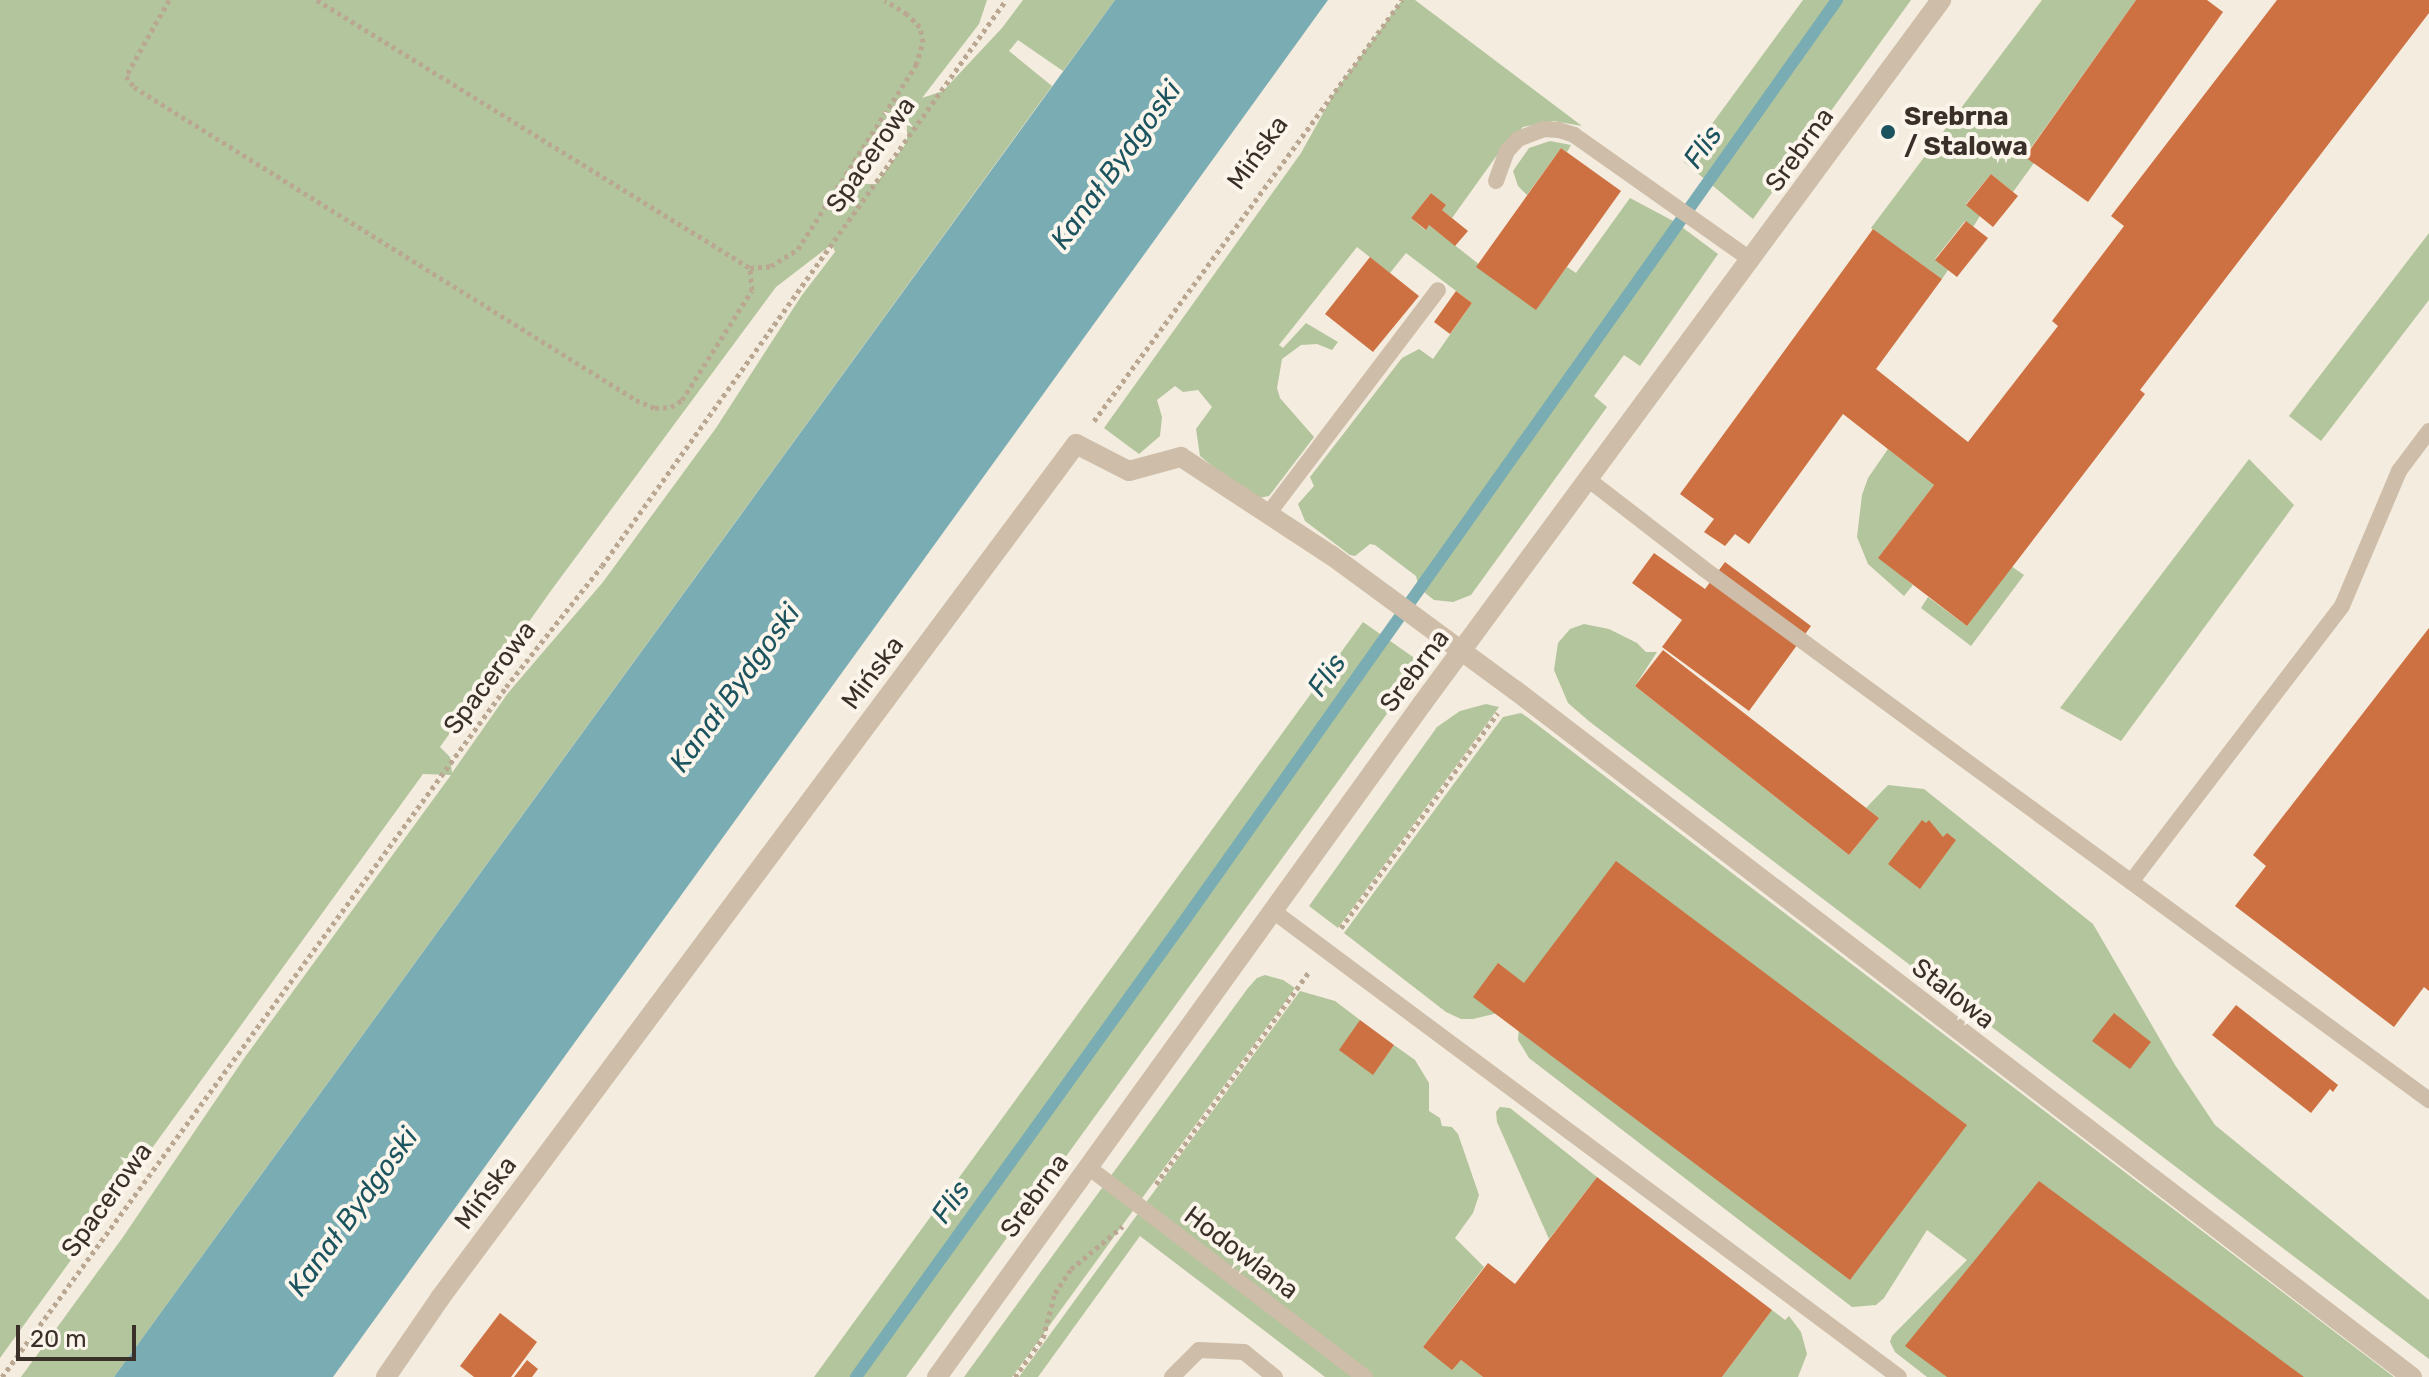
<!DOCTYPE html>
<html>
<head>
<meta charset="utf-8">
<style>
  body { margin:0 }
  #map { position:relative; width:2429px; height:1377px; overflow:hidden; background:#f4ecde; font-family:Rubik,sans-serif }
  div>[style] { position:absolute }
  .green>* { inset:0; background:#b3c59c }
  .water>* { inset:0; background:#7aacb3 }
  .stream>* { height:12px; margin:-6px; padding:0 6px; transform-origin:6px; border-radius:6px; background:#7aacb3 }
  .building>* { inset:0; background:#ce7142 }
  .path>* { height:5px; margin-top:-2.5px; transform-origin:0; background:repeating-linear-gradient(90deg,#baa792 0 4px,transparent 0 8px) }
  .service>* { height:16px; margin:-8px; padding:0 8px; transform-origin:8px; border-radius:8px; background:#cebda8 }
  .minor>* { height:20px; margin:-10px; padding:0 10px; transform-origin:10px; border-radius:10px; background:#cebda8 }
  .dots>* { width:22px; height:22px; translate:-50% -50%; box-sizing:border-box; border:4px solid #fbf5eb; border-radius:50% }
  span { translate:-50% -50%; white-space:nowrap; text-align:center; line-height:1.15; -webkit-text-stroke:8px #fbf5eb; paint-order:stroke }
  .poi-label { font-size:26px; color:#3a3029; font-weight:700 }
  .left { translate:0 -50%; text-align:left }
  .street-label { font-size:26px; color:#3a3029 }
  .water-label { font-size:28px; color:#1b545f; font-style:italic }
  .scale { position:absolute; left:16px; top:1325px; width:120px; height:36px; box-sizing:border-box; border:4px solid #3a3029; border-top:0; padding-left:10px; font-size:24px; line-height:28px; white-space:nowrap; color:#3a3029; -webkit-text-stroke:6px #fbf5eb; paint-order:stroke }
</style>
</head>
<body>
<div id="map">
  <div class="green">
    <i style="clip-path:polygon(evenodd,0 0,987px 0,979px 24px,922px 98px,943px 91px,1002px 28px,1023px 0,1115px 0,1063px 71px,1018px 40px,1009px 51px,1052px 86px,114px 1377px,21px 1377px,123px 1237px,245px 1057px,451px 775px,423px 774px,0 1358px,0 0,907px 119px,907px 142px,876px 184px,861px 184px,907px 119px,0 0,832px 244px,835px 252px,802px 295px,716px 428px,603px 582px,508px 693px,452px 773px,450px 757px,440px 747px,550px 592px,776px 287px,832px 244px)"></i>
    <i style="clip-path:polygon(1402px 0,1415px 0,1582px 126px,1554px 121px,1523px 127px,1500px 151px,1452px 218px,1442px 210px,1445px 205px,1431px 193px,1411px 218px,1425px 230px,1429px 225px,1536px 309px,1567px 267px,1576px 273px,1630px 198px,1675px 222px,1718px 254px,1640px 366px,1624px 355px,1594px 396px,1607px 407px,1471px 595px,1453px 602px,1434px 600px,1419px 588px,1416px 576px,1375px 545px,1370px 544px,1355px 556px,1350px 555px,1305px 521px,1298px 504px,1314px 486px,1310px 477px,1402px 358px,1419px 349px,1433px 359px,1472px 303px,1406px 253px,1390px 273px,1357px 247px,1279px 345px,1283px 348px,1306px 323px,1338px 342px,1332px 350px,1317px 344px,1301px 345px,1282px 359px,1277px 388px,1280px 398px,1314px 437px,1269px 496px,1254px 499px,1200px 456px,1196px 429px,1212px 407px,1198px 390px,1183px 392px,1175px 386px,1157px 400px,1162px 417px,1160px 436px,1139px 454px,1104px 428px,1301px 153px,1336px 90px)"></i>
    <i style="clip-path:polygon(1803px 0,1911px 0,1753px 219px,1684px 162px)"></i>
    <i style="clip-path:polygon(2042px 0,2136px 0,2025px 156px,2034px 163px,2013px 192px,1991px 174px,1966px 204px,1980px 216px,1973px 227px,1965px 221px,1935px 259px,1948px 270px,1942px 279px,1871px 228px)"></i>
    <i style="clip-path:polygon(1550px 141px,1571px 145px,1567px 152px,1561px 148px,1527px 195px,1518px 186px,1513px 171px,1529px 148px)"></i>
    <i style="clip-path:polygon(2429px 233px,2429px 300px,2321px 441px,2289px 416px)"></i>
    <i style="clip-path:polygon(1888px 449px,1934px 485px,1879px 557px,1913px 585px,1904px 596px,1868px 564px,1857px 537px,1862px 495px,1868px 478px)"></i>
    <i style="clip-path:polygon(2249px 459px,2294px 505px,2121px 741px,2060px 708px)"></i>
    <i style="clip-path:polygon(2011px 566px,2024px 575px,1971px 646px,1921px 608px,1928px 597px,1967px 626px)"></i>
    <i style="clip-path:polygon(1363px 622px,1423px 664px,906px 1377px,814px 1377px)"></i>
    <i style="clip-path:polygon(1584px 624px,1609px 629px,1637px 643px,1646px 652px,1657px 652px,1635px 686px,1849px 855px,1879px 818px,1866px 808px,1888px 785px,1924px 789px,2093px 924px,2175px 1065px,2215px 1125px,2429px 1300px,2429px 1359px,1590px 722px,1568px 703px,1554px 670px,1558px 643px,1570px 629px)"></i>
    <i style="clip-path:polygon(1486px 704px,1499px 707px,1338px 928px,1309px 906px,1437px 727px,1460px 711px)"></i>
    <i style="clip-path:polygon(1521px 713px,1527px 717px,2394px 1377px,1927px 1377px,1895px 1352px,1890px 1342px,1892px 1336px,1967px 1260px,1927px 1230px,1884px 1298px,1876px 1305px,1852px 1307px,1529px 1058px,1518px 1040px,1519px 1028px,1502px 1012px,1473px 1019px,1461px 1019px,1446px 1012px,1344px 933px,1503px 717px)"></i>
    <i style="clip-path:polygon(1265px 975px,1283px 980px,1295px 988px,1012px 1377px,964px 1377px,1248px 988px,1257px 978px)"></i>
    <i style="clip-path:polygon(1300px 991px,1335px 1001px,1360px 1020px,1373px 1074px,1394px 1045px,1415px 1060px,1429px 1083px,1429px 1111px,1440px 1118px,1442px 1126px,1452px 1127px,1458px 1134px,1479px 1195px,1473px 1213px,1455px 1238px,1484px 1267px,1423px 1347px,1452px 1369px,1461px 1360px,1483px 1377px,1325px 1377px,1140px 1236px,1038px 1377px,1019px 1377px)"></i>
    <i style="clip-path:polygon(1500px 1107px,1510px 1108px,1597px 1177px,1549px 1239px,1497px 1122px,1496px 1112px)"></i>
    <i style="clip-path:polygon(1772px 1310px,1785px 1320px,1789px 1316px,1801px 1332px,1807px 1354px,1798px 1377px,1722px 1377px)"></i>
  </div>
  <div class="water">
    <i style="clip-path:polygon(1115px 0,1328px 0,333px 1377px,114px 1377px)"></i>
  </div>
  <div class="stream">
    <i style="left:856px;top:1377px;width:558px;rotate:-54.26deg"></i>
    <i style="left:1182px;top:924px;width:1133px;rotate:-54.67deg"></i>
  </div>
  <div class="building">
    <i style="clip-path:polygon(2136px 0,2207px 0,2223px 12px,2088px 202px,2025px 157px)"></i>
    <i style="clip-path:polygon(2277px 0,2429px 0,2429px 13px,2140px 390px,2145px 394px,1967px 626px,1878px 558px,1934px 485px,1843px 414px,1749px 544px,1735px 534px,1725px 546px,1704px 532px,1714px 519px,1680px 494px,1873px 229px,1942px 279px,1876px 369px,1968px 442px,2058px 326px,2052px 321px,2124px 226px,2111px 216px)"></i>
    <i style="clip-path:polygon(1561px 148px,1621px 191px,1536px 310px,1476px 267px)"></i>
    <i style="clip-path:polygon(1991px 174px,2018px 196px,1993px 227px,1966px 205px)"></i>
    <i style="clip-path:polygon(1431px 193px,1446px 205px,1442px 210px,1468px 231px,1455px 246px,1429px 225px,1426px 230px,1411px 218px)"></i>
    <i style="clip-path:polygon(1966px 221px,1988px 238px,1957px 277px,1935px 260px)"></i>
    <i style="clip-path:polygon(1370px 257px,1419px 296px,1373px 352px,1325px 314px)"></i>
    <i style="clip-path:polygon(1456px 291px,1472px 303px,1450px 334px,1434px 322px)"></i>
    <i style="clip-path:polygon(1654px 553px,1705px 589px,1725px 562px,1811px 626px,1749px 711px,1662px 647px,1682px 620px,1632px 583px)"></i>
    <i style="clip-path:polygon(2429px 628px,2429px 991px,2424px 987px,2394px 1027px,2235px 906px,2266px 866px,2253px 855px)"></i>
    <i style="clip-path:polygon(1663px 650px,1879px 818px,1849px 855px,1635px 686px)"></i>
    <i style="clip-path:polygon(1922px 820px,1926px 823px,1929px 820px,1943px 837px,1947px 833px,1956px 840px,1920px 889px,1888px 864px)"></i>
    <i style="clip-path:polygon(1616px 861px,1967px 1125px,1850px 1280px,1473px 997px,1498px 963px,1524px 983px)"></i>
    <i style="clip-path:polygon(2236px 1005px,2338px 1085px,2333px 1092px,2330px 1089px,2311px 1113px,2212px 1035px)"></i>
    <i style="clip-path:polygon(2114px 1013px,2151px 1042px,2130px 1069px,2092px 1041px)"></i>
    <i style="clip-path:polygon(1360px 1020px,1394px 1045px,1373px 1075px,1339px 1050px)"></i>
    <i style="clip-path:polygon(1597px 1177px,1772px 1310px,1722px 1377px,1483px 1377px,1461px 1360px,1452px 1370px,1423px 1347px,1488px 1263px,1515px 1284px)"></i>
    <i style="clip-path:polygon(2039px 1181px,2304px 1377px,1947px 1377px,1905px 1346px)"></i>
    <i style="clip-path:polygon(500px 1313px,537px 1342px,511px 1377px,474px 1377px,460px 1366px)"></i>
    <i style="clip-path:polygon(527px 1360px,538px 1369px,532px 1377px,514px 1377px)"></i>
  </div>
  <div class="path">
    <i style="left:169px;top:0;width:87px;rotate:119.5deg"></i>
    <i style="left:126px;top:76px;width:14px;rotate:54deg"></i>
    <i style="left:134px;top:87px;width:592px;rotate:31.94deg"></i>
    <i style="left:636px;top:400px;width:21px;rotate:23deg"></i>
    <i style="left:655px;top:408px;width:16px;rotate:-4deg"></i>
    <i style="left:671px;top:407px;width:13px;rotate:-32deg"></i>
    <i style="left:682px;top:400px;width:130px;rotate:-57.5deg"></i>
    <i style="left:752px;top:290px;width:22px;rotate:-95deg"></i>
    <i style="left:317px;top:0;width:509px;rotate:31.75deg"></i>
    <i style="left:750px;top:268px;width:21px;rotate:-5deg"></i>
    <i style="left:771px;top:266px;width:32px;rotate:-32deg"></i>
    <i style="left:798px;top:249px;width:219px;rotate:-57.3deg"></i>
    <i style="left:916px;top:65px;width:24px;rotate:-73deg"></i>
    <i style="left:923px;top:42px;width:15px;rotate:-101deg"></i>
    <i style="left:920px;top:27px;width:18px;rotate:-135deg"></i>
    <i style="left:907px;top:14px;width:26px;rotate:-148deg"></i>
    <i style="left:1094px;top:421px;width:522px;rotate:-53.81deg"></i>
    <i style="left:1341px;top:928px;width:266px;rotate:-53.9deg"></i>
    <i style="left:1156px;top:1184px;width:261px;rotate:-54.2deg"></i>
    <i style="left:2px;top:1377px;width:854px;rotate:-53.85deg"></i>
    <i style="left:506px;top:687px;width:154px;rotate:-51.6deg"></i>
    <i style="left:602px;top:566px;width:695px;rotate:-54.48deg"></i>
    <i style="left:1015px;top:1377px;width:48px;rotate:-54.3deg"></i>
    <i style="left:1043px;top:1338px;width:47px;rotate:-75.1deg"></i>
    <i style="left:1055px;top:1293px;width:29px;rotate:-56deg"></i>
    <i style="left:1071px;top:1269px;width:67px;rotate:-39.6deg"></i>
  </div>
  <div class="service">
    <i style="left:1496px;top:181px;width:32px;rotate:-70deg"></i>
    <i style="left:1507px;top:151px;width:16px;rotate:-47deg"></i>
    <i style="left:1518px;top:139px;width:28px;rotate:-21deg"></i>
    <i style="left:1544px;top:129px;width:15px;rotate:4deg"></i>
    <i style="left:1559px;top:130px;width:16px;rotate:18deg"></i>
    <i style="left:1574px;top:135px;width:217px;rotate:35.2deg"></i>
    <i style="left:1589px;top:480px;width:145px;rotate:37.7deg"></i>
    <i style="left:1704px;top:569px;width:899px;rotate:36.22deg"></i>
    <i style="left:1268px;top:514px;width:281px;rotate:-52.8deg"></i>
    <i style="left:2131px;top:882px;width:347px;rotate:-52.6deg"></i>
    <i style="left:2342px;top:606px;width:147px;rotate:-67.1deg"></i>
    <i style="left:2399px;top:471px;width:50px;rotate:-53.1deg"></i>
    <i style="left:1273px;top:911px;width:780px;rotate:36.66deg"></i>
    <i style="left:1088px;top:1167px;width:348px;rotate:37.2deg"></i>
    <i style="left:1172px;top:1377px;width:38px;rotate:-45deg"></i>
    <i style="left:1199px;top:1350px;width:45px;rotate:2.5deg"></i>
    <i style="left:1244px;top:1352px;width:40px;rotate:39deg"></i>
  </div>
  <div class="minor">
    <i style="left:386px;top:1377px;width:96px;rotate:-55.6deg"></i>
    <i style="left:440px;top:1298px;width:1065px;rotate:-53.32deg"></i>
    <i style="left:1076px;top:444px;width:59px;rotate:27deg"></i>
    <i style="left:1129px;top:471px;width:54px;rotate:-15.1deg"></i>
    <i style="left:1181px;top:457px;width:179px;rotate:33.2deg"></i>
    <i style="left:1331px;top:555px;width:228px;rotate:36.3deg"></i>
    <i style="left:1515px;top:690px;width:1130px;rotate:37.45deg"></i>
    <i style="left:937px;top:1377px;width:830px;rotate:-54.22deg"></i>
    <i style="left:1422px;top:704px;width:875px;rotate:-53.6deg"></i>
  </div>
  <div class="dots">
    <i style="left:1888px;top:132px;background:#1b545f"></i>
  </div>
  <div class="poi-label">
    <span class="left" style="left:1904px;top:132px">Srebrna<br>/ Stalowa</span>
  </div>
  <div class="street-label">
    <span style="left:1800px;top:150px;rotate:-54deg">Srebrna</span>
    <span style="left:1258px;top:153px;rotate:-54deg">Mińska</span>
    <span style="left:871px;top:155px;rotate:-55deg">Spacerowa</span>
    <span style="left:1415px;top:671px;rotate:-53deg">Srebrna</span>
    <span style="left:873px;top:673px;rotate:-53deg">Mińska</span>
    <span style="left:490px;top:678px;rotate:-53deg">Spacerowa</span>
    <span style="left:1953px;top:994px;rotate:38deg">Stalowa</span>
    <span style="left:486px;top:1193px;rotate:-53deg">Mińska</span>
    <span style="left:1035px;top:1196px;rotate:-54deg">Srebrna</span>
    <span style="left:107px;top:1200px;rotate:-54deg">Spacerowa</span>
    <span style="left:1241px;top:1253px;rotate:37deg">Hodowlana</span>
  </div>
  <div class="water-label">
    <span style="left:1703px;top:147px;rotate:-55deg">Flis</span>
    <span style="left:1116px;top:165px;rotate:-54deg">Kanał Bydgoski</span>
    <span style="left:1327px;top:675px;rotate:-55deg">Flis</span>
    <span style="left:735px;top:688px;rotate:-54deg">Kanał Bydgoski</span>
    <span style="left:951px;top:1202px;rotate:-55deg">Flis</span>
    <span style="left:353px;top:1212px;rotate:-54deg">Kanał Bydgoski</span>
  </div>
  <div class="scale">20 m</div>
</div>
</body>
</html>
